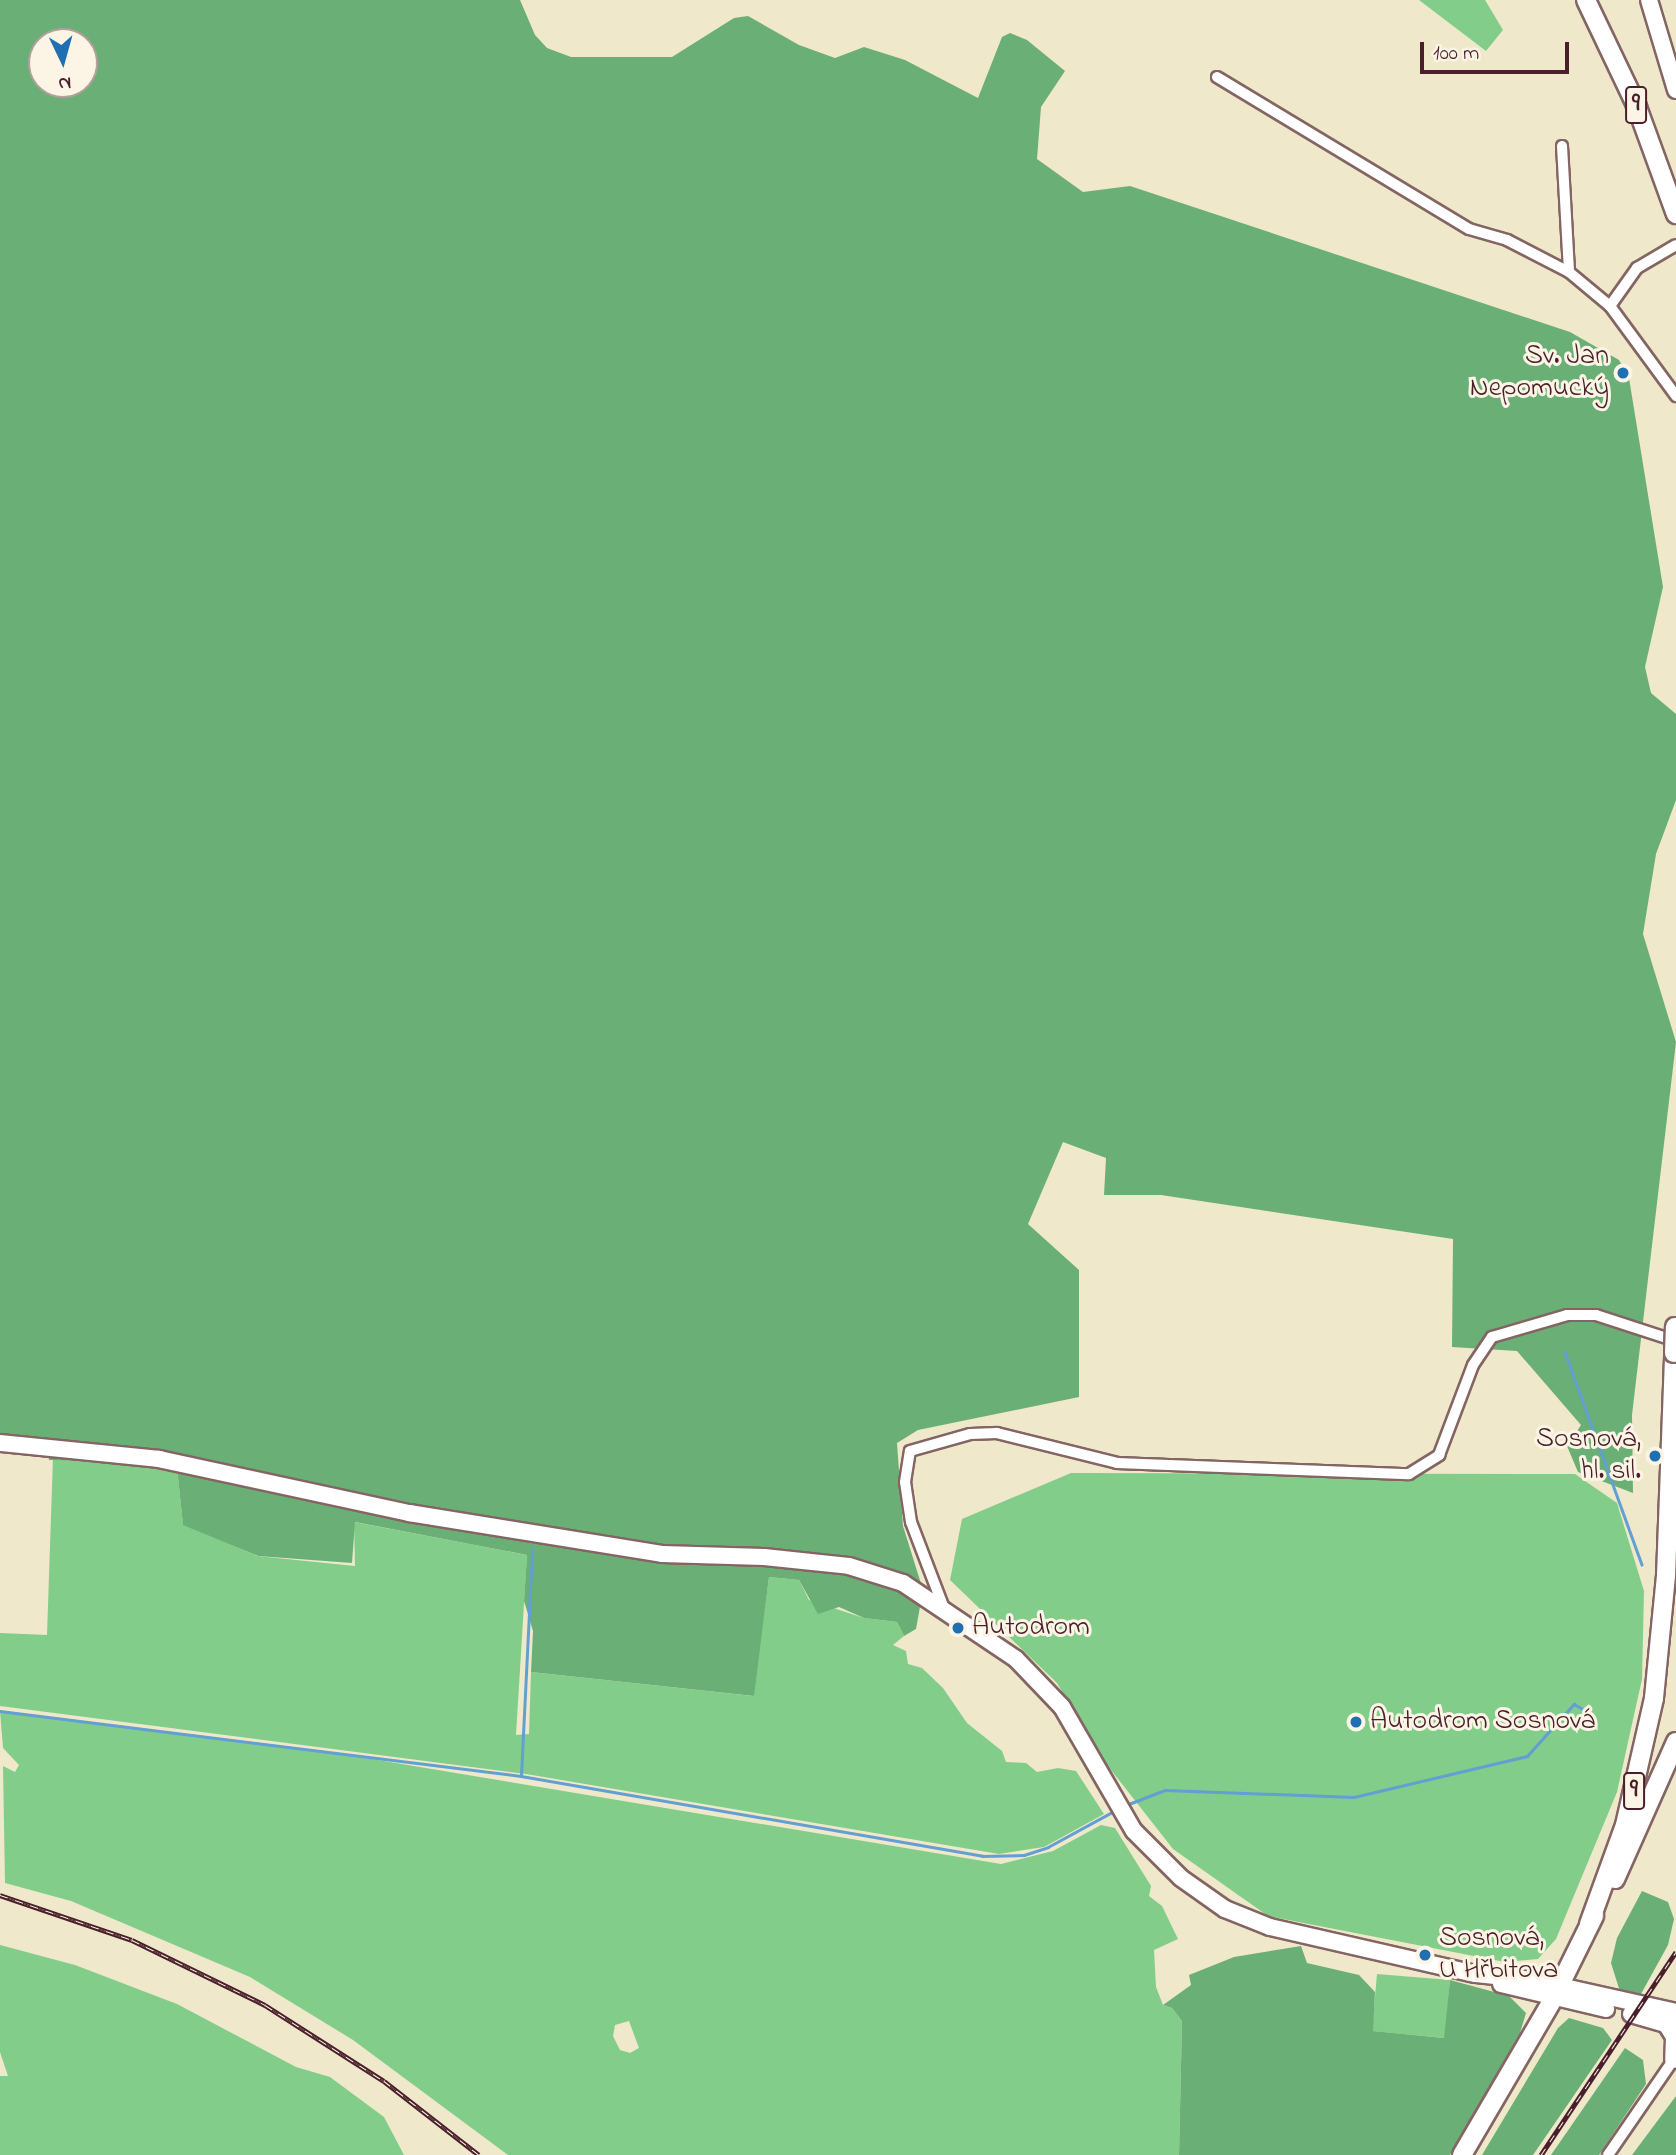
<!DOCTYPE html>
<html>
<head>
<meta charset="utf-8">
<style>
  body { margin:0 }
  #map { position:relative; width:1676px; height:2155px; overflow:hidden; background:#efe8ca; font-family:"Indie Flower",sans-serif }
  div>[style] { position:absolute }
  .green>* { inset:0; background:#83cd8a }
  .forest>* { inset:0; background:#6ab076 }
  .stream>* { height:2.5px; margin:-1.25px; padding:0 1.25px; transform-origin:1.25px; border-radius:1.25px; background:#629fd3 }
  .roads { filter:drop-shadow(2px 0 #846563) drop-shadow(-2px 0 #846563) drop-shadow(0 2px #846563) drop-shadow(0 -2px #846563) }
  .street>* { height:10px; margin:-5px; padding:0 5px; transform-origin:5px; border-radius:5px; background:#fff }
  .secondary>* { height:16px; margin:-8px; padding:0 8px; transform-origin:8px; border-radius:8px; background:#fff }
  .primary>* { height:18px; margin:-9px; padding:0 9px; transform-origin:9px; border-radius:9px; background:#fff }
  .rail>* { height:5px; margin-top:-2.5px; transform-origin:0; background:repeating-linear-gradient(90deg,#fcf5e5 0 8px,#4a1f2b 0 16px); box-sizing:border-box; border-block:2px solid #4a1f2b }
  .bridges { filter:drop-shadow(2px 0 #846563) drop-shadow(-2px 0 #846563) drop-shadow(0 2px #846563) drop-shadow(0 -2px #846563) }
  .primary-bridge>* { height:18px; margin:-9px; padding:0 9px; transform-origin:9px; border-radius:9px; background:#fff }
  .dots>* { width:19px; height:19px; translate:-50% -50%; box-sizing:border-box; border:4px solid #fcf5e5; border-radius:50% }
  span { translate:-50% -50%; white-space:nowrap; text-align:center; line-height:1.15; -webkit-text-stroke:6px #fcf5e5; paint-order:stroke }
  .shield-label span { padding:2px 5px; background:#fcf5e5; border:2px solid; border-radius:5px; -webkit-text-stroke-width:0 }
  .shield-label { font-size:26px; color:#4a1f2b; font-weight:700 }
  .poi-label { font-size:28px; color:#4a1f2b }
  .right { translate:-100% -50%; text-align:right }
  .left { translate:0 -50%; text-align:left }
  .north { position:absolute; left:28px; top:28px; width:70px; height:70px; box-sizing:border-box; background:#fcf5e5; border:2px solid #b59f9b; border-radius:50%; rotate:175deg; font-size:19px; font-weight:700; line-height:28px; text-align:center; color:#4a1f2b }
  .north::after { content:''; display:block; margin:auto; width:24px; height:32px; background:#1f6fb2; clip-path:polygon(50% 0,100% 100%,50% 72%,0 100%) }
  .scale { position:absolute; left:1420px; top:42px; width:149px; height:32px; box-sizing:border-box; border:4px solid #4a1f2b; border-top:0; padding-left:9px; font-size:21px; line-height:24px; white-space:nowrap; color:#4a1f2b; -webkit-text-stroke:5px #fcf5e5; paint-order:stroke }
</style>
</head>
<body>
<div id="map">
  <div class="green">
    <i style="clip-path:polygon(1419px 0,1485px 0,1503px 30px,1486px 51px)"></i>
    <i style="clip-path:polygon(53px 1457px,177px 1468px,183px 1524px,257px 1556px,355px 1566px,354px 1522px,527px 1555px,516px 1735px,529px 1734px,531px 1672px,753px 1696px,769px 1577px,799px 1580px,809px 1600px,864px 1618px,897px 1622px,904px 1636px,893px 1645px,906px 1651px,908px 1664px,922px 1668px,943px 1688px,967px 1723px,1002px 1751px,1006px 1762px,1026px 1763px,1037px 1772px,1058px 1768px,1076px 1771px,1104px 1814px,1044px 1847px,999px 1854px,526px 1774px,0 1706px,0 1633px,47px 1635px)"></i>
    <i style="clip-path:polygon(1071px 1473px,1575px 1474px,1617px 1503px,1644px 1591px,1642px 1679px,1617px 1792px,1556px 1939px,1538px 1959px,1505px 1962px,1268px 1916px,1173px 1849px,1104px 1761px,1057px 1683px,950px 1580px,962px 1519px)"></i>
    <i style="clip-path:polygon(evenodd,0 1711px,324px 1751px,1001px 1864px,1053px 1851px,1101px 1825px,1115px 1828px,1151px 1886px,1149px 1896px,1162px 1906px,1178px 1939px,1154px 1950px,1156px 1987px,1163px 2005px,1172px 2008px,1182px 2021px,1179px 2155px,508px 2155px,353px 2040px,250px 1977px,71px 1901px,5px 1883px,3px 1766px,15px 1772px,19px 1765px,3px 1748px,0 1711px,629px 2021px,639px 2048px,630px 2053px,620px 2050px,613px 2036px,615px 2025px,629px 2021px)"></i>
    <i style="clip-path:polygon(0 1945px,75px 1965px,177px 2004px,296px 2067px,330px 2077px,384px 2117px,404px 2155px,0 2155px,0 2076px,8px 2076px,0 2052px)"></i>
    <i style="clip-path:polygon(1377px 1974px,1450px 1980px,1445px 2038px,1372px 2031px)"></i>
  </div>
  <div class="forest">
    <i style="clip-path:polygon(evenodd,0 0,520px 0,535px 35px,547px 48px,571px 57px,672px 57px,734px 18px,748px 16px,799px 45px,835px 58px,864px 47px,905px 60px,978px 98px,1002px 37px,1010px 33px,1027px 40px,1065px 71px,1041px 107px,1037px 159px,1083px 192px,1130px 186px,1570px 332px,1619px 360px,1629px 378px,1663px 587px,1645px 667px,1651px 693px,1676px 714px,1676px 800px,1656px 854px,1643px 934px,1676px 1042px,1632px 1415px,1633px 1493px,1578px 1472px,1567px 1446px,1581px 1425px,1517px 1351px,1452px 1347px,1453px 1239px,1161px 1195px,1104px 1195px,1106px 1158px,1063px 1142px,1028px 1224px,1079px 1270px,1079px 1397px,918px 1430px,897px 1443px,903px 1526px,923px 1590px,916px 1629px,904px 1636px,897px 1622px,864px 1618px,839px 1607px,818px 1614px,799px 1580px,769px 1577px,754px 1696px,531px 1672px,533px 1631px,524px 1601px,527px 1555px,355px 1522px,352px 1563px,258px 1556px,183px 1525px,177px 1468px,126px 1461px,49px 1460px,46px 1444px,0 1441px,0 0,42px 42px,84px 42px,84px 84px,42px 84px,42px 42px)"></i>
    <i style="clip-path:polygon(1642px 1891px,1668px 1902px,1674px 1919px,1668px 1945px,1636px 2003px,1622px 1998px,1611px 1963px,1617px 1938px)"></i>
    <i style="clip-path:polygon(1301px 1946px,1307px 1963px,1359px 1975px,1375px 1992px,1373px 2031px,1444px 2038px,1450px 1980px,1509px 1996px,1526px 2013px,1520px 2033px,1450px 2155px,1179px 2155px,1182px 2021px,1172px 2008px,1163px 2005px,1191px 1985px,1189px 1975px,1234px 1957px)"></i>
    <i style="clip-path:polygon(1569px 2018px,1603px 2028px,1612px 2040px,1533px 2155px,1482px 2155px,1558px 2028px)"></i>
    <i style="clip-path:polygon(1625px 2048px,1643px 2060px,1646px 2084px,1599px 2155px,1551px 2155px)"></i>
    <i style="clip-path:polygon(1676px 2096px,1676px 2155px,1632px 2155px)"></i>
  </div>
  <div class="stream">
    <i style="left:1565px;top:1352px;width:226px;rotate:70.1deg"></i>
    <i style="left:0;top:1711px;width:525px;rotate:7.11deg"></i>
    <i style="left:521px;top:1776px;width:468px;rotate:9.8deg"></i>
    <i style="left:982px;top:1856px;width:42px;rotate:-1.4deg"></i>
    <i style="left:1024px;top:1855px;width:25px;rotate:-18deg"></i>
    <i style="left:1048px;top:1847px;width:77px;rotate:-28.6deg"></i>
    <i style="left:521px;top:1776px;width:228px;rotate:-87.2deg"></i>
    <i style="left:1126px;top:1805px;width:42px;rotate:-21deg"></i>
    <i style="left:1165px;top:1790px;width:189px;rotate:2.1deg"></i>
    <i style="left:1354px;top:1797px;width:178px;rotate:-13.3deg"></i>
    <i style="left:1527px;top:1756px;width:70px;rotate:-47.9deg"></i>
    <i style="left:1574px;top:1704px;width:20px;rotate:30deg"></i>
  </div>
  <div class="roads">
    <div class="street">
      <i style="left:1217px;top:77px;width:294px;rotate:31.1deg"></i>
      <i style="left:1469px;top:229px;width:40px;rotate:16deg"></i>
      <i style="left:1507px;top:240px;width:70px;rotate:27.3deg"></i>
      <i style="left:1569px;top:272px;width:53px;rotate:39.7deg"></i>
      <i style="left:1610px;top:306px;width:112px;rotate:53.7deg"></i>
      <i style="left:1562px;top:146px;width:126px;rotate:86.8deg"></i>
      <i style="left:1610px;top:306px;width:47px;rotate:-54.6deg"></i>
      <i style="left:1637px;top:268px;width:45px;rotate:-30.5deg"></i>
      <i style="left:945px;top:1611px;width:95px;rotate:-110.9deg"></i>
      <i style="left:911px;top:1522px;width:40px;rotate:-98.5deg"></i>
      <i style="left:905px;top:1482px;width:31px;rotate:-81deg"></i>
      <i style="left:910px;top:1451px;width:62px;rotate:-15.8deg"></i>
      <i style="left:970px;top:1434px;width:27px;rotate:-2deg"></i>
      <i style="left:997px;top:1433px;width:124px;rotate:14deg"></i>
      <i style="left:1117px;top:1463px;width:292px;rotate:2.2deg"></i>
      <i style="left:1409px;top:1474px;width:36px;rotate:-32deg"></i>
      <i style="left:1439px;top:1455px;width:96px;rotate:-69.3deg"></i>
      <i style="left:1473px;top:1365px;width:34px;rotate:-56deg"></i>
      <i style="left:1492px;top:1337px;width:78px;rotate:-16.3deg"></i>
      <i style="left:1567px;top:1315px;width:29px"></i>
      <i style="left:1596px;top:1315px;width:84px;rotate:18deg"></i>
      <i style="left:1608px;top:2155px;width:120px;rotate:-55.5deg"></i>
    </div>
    <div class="secondary">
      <i style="left:1649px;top:0;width:94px;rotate:73.3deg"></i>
      <i style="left:0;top:1443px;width:160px;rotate:5.7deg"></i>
      <i style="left:159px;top:1459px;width:256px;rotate:12.2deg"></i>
      <i style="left:409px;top:1513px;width:256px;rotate:9.2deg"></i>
      <i style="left:662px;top:1554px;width:102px;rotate:1.7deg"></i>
      <i style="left:764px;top:1557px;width:85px;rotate:6deg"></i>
      <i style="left:849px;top:1566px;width:57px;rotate:17.5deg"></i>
      <i style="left:903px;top:1583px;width:136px;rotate:33.9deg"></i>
      <i style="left:1016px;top:1659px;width:66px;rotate:46.2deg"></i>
      <i style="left:1062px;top:1707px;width:143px;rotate:59.9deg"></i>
      <i style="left:1134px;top:1831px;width:66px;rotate:45deg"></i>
      <i style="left:1181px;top:1878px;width:54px;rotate:35.2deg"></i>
      <i style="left:1225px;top:1909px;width:48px;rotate:21.8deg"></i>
      <i style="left:1270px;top:1927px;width:211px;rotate:12.9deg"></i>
      <i style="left:1476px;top:1974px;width:57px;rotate:6deg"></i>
      <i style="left:1533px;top:1980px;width:147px;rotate:12.6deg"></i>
      <i style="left:1501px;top:1984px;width:108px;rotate:13.4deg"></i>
      <i style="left:1631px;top:2014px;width:47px;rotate:16.1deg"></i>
      <i style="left:1666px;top:2024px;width:15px;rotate:58deg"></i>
      <i style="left:1674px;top:2037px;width:23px;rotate:92deg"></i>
    </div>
    <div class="primary">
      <i style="left:1586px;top:0;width:119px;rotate:64.5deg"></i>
      <i style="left:1637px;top:107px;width:114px;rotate:70deg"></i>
      <i style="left:1615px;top:1879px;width:150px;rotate:-66deg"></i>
      <i style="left:1589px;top:1924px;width:105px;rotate:-70deg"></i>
      <i style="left:1625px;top:1825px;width:130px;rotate:-77.1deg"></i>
      <i style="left:1654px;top:1698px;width:123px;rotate:-84.4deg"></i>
      <i style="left:1666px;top:1576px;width:223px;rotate:-87.9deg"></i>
      <i style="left:1462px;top:2155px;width:181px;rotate:-59.7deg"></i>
      <i style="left:1553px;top:1999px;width:93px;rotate:-63.7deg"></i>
    </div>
  </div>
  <div class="rail">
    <i style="left:0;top:1895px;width:139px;rotate:18.8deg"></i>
    <i style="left:132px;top:1940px;width:148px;rotate:26deg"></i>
    <i style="left:265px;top:2005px;width:141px;rotate:32.6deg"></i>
    <i style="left:384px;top:2081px;width:120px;rotate:37.9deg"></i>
    <i style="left:1541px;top:2155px;width:244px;rotate:-56.4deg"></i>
  </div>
  <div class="bridges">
    <div class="primary-bridge">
      <i style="left:1674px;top:1353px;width:26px;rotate:-88deg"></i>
    </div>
  </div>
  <div class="dots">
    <i style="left:1623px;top:373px;background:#1f6fb2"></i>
    <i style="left:1655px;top:1456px;background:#1f6fb2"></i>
    <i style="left:958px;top:1628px;background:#1f6fb2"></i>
    <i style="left:1356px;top:1722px;background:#1f6fb2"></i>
    <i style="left:1425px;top:1955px;background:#1f6fb2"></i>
  </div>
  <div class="shield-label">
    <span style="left:1636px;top:105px">9</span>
    <span style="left:1634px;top:1791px">9</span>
  </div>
  <div class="poi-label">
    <span class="right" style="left:1609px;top:373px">Sv. Jan<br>Nepomucký</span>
    <span class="right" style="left:1641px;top:1456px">Sosnová,<br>hl. sil.</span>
    <span class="left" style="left:972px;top:1628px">Autodrom</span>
    <span class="left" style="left:1370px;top:1722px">Autodrom Sosnová</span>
    <span class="left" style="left:1439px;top:1955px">Sosnová,<br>U Hřbitova</span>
  </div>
  <div class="north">N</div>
  <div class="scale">100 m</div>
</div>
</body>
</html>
